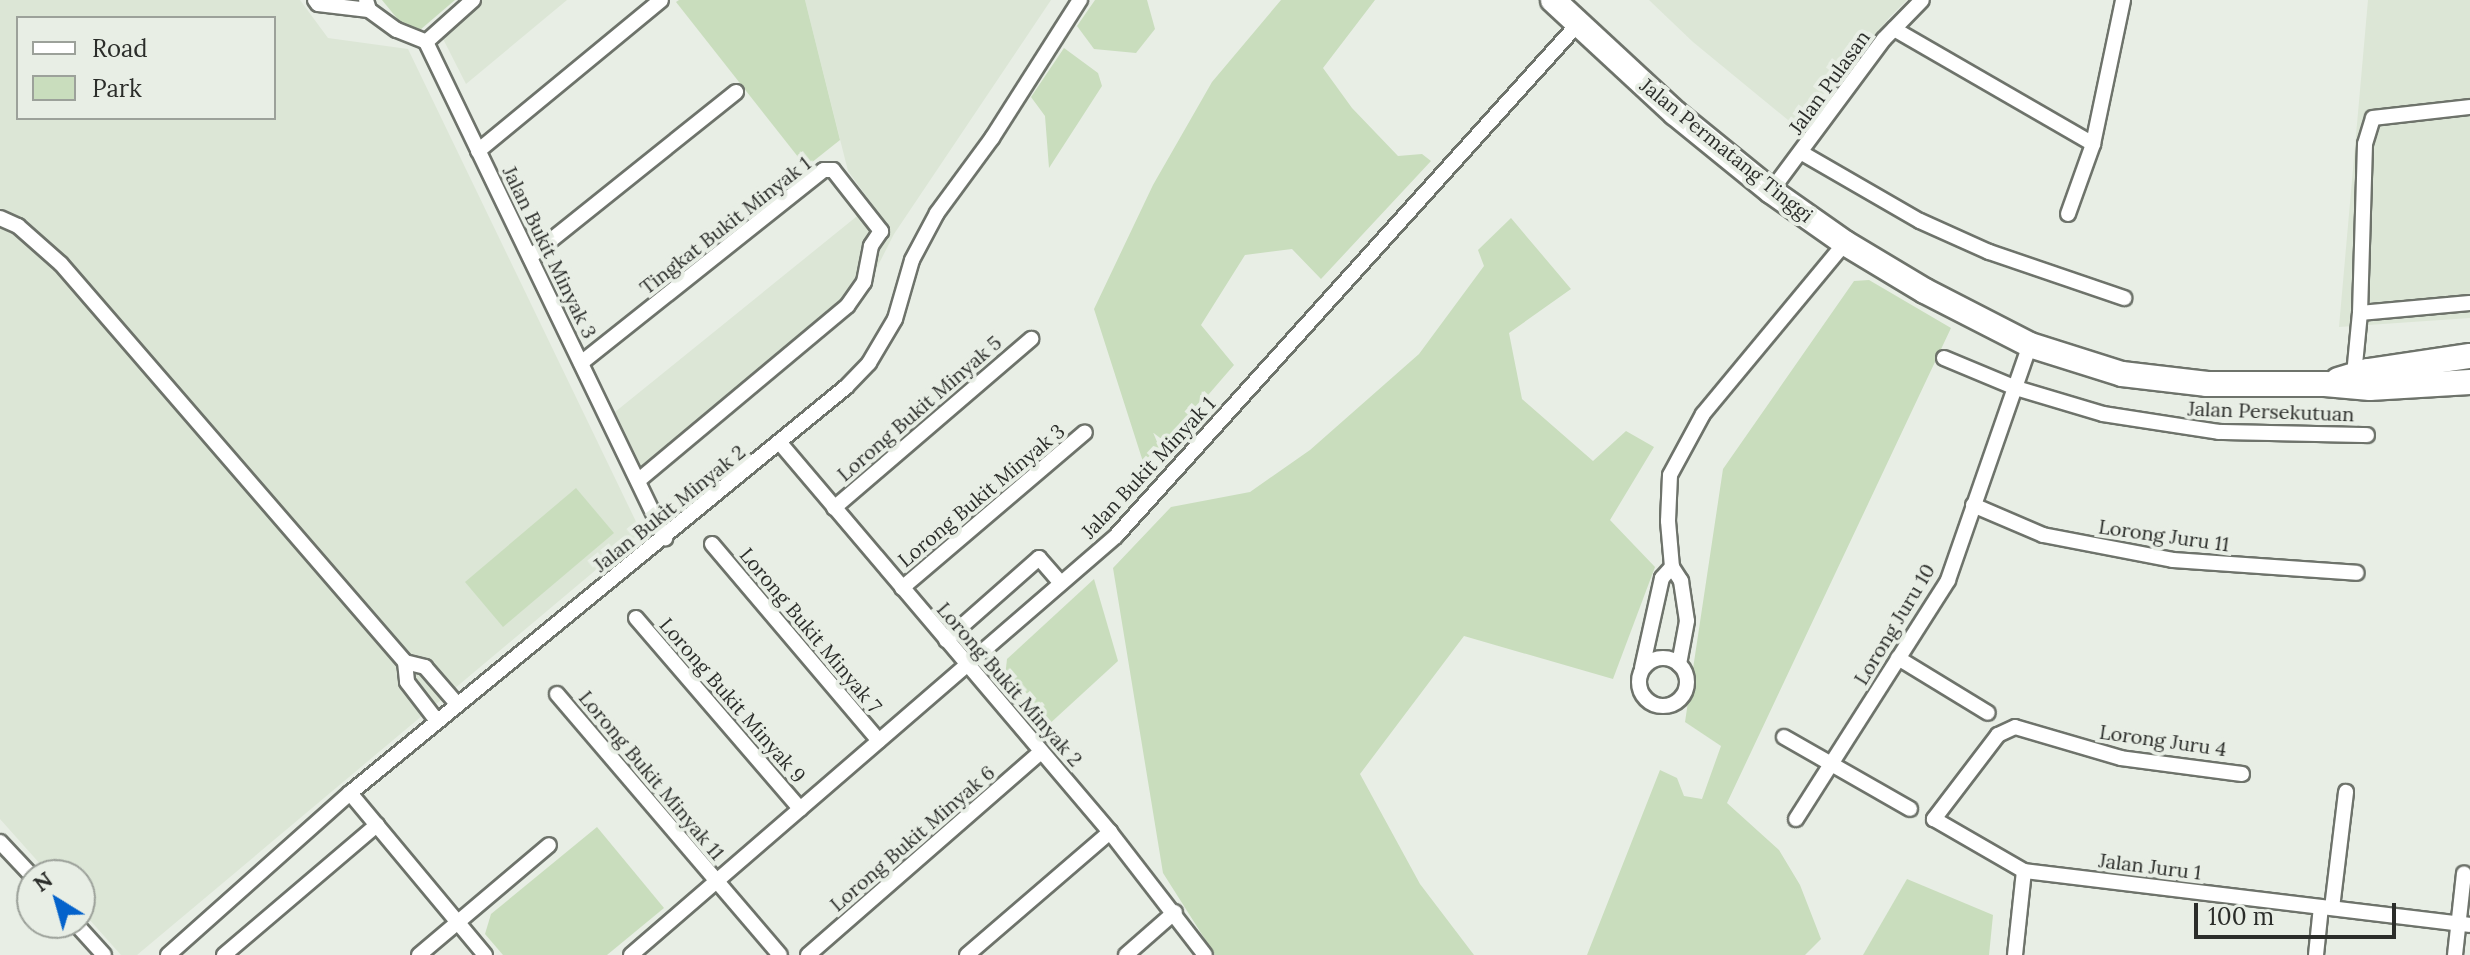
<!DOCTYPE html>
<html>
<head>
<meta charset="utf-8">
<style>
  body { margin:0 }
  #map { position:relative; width:2470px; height:955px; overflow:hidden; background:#e8eee5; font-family:Lora,serif }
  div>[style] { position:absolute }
  .built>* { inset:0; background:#dce6d6 }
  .green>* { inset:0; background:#c9ddbd }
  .roads { filter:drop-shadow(2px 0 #6e736b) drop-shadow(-2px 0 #6e736b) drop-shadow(0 2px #6e736b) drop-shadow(0 -2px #6e736b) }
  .minor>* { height:14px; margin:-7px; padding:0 7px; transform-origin:7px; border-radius:7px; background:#fff }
  .minor>.ring { margin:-7px; padding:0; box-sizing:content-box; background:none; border:14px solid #fff; border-radius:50% }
  .trunk>* { height:24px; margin:-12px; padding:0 12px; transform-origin:12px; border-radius:12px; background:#fff }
  span { translate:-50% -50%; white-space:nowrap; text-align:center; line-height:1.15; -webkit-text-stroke:8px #e8eee5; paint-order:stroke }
  .street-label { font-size:20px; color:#2b2d2a }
  .legend { position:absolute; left:16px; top:16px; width:260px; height:104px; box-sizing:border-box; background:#e8eee5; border:2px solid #9ca19a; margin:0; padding:10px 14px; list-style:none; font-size:24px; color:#2b2d2a }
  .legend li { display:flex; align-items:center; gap:16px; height:40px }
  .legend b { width:40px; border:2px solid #9ca19a }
  .north { position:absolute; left:16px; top:859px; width:80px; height:80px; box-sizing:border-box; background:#e8eee5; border:2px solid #9ca19a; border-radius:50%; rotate:323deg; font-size:22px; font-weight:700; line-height:32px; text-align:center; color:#2b2d2a }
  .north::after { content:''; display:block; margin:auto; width:28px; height:36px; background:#0462cb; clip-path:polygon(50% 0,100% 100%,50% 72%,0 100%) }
  .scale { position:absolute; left:2194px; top:903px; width:202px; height:36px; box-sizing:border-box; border:4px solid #2b2d2a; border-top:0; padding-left:10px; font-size:24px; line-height:28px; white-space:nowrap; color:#2b2d2a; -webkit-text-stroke:6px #e8eee5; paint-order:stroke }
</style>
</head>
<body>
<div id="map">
  <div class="built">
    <i style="clip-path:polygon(evenodd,0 0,300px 0,328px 38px,408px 49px,641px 532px,137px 955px,121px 955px,80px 909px,80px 875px,50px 875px,0 819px,0 0,18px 18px,274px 18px,274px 118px,18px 118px,18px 18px)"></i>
    <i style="clip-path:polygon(473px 0,567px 0,466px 84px,439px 31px)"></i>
    <i style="clip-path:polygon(805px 0,1051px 0,894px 234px,857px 307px,649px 483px,615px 412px,872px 204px,848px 171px)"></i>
    <i style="clip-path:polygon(1649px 0,1907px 0,1889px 18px,1805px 134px,1693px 42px)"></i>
    <i style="clip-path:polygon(2368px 0,2470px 0,2470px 318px,2339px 327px)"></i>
  </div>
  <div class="green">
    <i style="clip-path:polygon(382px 0,455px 0,420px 30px,400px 22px)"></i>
    <i style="clip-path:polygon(679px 0,805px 0,840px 140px,806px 167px,676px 2px)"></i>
    <i style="clip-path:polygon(1095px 0,1147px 0,1155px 29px,1136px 53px,1094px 49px,1077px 26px)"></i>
    <i style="clip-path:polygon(1281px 0,1375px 0,1323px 68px,1352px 108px,1398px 156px,1422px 154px,1431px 161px,1321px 279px,1292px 249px,1245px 255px,1201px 325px,1234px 365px,1145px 468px,1094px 309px,1153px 185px,1212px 82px)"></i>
    <i style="clip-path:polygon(1064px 48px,1098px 73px,1102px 86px,1049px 168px,1045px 116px,1031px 97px)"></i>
    <i style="clip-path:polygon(1511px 218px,1571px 289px,1509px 333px,1522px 399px,1593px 461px,1626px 431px,1654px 447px,1610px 520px,1655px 567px,1613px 679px,1464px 636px,1360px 774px,1420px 884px,1474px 955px,1215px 955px,1163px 873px,1113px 568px,1171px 507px,1250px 492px,1310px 450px,1419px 354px,1484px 266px,1478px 250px)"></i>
    <i style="clip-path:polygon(1869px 280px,1951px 328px,1727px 803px,1779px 850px,1800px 885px,1821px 939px,1805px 955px,1587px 955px,1660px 770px,1677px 778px,1684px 796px,1702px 799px,1721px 746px,1685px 722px,1723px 469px,1854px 281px)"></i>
    <i style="clip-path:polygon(576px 488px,614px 533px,503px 627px,465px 582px)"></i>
    <i style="clip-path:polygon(1094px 579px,1118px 661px,1046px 727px,1005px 677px,1007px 659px)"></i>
    <i style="clip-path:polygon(597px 827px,664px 908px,607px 955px,503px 955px,485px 934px,491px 914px)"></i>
    <i style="clip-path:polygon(1907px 879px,1993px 915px,1989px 955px,1863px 955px)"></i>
  </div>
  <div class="roads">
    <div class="minor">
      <i style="left:315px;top:0;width:5px;rotate:53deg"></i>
      <i style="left:318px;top:4px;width:51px;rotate:6.7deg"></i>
      <i style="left:366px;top:0;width:10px;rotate:73deg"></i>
      <i style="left:369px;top:10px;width:34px;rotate:36deg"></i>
      <i style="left:397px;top:30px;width:31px;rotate:22deg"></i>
      <i style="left:473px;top:0;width:63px;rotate:138.2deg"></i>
      <i style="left:426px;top:42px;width:551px;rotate:64.27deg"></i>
      <i style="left:1894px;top:29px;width:230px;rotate:30deg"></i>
      <i style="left:478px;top:151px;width:237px;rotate:-39.5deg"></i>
      <i style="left:1802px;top:153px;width:136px;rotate:30deg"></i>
      <i style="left:1920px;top:221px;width:76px;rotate:24.2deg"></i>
      <i style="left:1989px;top:252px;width:143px;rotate:18.8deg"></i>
      <i style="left:1771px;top:191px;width:189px;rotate:-53.4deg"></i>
      <i style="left:1884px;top:39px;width:54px;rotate:-45.7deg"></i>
      <i style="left:2068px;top:214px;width:74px;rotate:-70.3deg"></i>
      <i style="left:2093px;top:144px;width:147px;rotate:-78.2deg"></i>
      <i style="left:0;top:218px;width:20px;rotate:24deg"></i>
      <i style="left:18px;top:226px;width:57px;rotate:41.5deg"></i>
      <i style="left:61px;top:264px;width:526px;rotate:49.16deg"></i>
      <i style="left:405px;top:662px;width:21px;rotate:14deg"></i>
      <i style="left:425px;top:667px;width:49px;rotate:49.1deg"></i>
      <i style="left:530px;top:257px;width:264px;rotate:-38.7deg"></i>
      <i style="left:2360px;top:313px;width:110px;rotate:-5.2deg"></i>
      <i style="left:1944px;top:358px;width:78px;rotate:22.6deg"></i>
      <i style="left:2016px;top:388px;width:91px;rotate:16.6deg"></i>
      <i style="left:2103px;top:414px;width:117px;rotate:8.8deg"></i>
      <i style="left:2219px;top:432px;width:148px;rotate:1.2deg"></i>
      <i style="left:581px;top:363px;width:310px;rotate:-38.5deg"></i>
      <i style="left:824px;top:170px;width:9px"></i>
      <i style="left:833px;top:170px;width:78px;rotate:51.8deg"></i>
      <i style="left:881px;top:231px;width:18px;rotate:124deg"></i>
      <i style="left:871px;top:246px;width:37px;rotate:101deg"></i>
      <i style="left:864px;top:282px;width:29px;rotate:125deg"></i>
      <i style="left:847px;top:306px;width:271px;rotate:140.1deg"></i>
      <i style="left:2354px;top:375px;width:62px;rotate:-84.5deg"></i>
      <i style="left:2360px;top:313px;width:169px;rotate:-88.3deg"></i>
      <i style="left:2365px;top:144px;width:27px;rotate:-73deg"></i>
      <i style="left:2373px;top:118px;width:98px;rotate:-6.5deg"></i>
      <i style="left:780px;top:443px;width:510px;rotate:49.69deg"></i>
      <i style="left:1110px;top:832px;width:155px;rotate:52.3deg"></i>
      <i style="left:1973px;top:505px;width:76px;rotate:23.2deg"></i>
      <i style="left:2043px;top:535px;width:132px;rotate:10.9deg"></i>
      <i style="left:2173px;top:560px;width:184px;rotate:4deg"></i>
      <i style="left:834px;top:508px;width:260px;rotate:-40.6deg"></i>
      <i style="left:712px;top:544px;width:258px;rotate:49.7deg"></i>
      <i style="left:1672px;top:567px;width:17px;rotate:57deg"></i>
      <i style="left:1681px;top:581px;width:40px;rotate:81.5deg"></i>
      <i style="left:1687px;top:621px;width:44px;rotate:100.5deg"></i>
      <i style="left:902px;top:588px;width:240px;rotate:-40.4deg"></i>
      <i style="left:636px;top:618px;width:252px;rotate:49.3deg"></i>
      <i style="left:946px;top:640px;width:124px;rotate:-41.4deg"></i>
      <i style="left:1039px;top:558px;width:33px;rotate:49deg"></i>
      <i style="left:1898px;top:658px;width:105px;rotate:31.4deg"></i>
      <i class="ring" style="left:1639px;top:658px;width:34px;height:34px"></i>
      <i style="left:405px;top:662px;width:20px;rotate:84deg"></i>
      <i style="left:407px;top:682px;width:49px;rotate:52.4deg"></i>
      <i style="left:1642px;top:668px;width:92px;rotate:-77.5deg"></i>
      <i style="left:1662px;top:578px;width:15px;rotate:-48deg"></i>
      <i style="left:1672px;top:567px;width:46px;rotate:-95deg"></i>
      <i style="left:1668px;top:521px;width:46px;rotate:-87.5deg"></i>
      <i style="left:1670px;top:475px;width:69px;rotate:-61.6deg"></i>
      <i style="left:1703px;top:414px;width:222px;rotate:-50.3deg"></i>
      <i style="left:557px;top:694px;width:343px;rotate:49.5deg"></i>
      <i style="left:1784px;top:737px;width:145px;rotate:29.7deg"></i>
      <i style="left:2242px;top:774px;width:122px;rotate:-172.5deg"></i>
      <i style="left:2121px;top:758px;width:110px;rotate:-163.7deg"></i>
      <i style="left:2015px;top:727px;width:19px;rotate:155deg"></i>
      <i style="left:1998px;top:735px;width:106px;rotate:127.3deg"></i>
      <i style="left:1934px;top:819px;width:104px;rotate:30deg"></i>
      <i style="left:2024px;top:871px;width:449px;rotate:6.9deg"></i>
      <i style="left:350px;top:793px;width:211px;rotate:50.2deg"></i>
      <i style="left:1796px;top:819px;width:283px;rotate:-57.5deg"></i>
      <i style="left:1948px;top:580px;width:249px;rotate:-70.8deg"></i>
      <i style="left:0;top:842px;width:47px;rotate:46.7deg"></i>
      <i style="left:2332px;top:908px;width:117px;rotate:-83.1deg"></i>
      <i style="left:75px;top:923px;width:43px;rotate:47.8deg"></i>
      <i style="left:168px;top:955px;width:244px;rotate:-41.7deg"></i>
      <i style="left:350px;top:793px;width:641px;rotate:-39.3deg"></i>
      <i style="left:846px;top:387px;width:33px;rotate:-46deg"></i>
      <i style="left:869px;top:363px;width:51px;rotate:-59.4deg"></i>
      <i style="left:895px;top:319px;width:61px;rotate:-73.9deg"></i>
      <i style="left:912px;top:260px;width:53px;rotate:-62deg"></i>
      <i style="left:937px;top:213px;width:93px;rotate:-53.7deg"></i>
      <i style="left:992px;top:138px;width:164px;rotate:-57.5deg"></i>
      <i style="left:224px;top:955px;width:201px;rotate:-40.4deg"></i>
      <i style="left:419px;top:955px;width:170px;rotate:-40.2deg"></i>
      <i style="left:631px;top:955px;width:641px;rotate:-40.82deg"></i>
      <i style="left:1116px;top:536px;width:690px;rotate:-47.94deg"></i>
      <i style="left:808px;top:955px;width:309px;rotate:-41.1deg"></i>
      <i style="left:967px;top:955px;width:189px;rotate:-40.7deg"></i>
      <i style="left:1126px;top:955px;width:65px;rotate:-41.3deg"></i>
      <i style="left:2015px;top:955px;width:84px;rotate:-83.9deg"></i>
      <i style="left:2316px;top:955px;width:48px;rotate:-84.1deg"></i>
      <i style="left:2455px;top:955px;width:82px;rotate:-83.7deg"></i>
    </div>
    <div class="trunk">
      <i style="left:1553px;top:0;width:166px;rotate:42.8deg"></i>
      <i style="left:1675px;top:113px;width:124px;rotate:39.1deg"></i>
      <i style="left:1771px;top:191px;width:90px;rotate:35.1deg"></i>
      <i style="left:1845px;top:243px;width:93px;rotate:31deg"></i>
      <i style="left:1925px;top:291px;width:118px;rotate:27.2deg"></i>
      <i style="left:2030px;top:345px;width:96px;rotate:17.5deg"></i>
      <i style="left:2122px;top:374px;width:86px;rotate:6.7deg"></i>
      <i style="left:2207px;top:384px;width:118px"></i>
      <i style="left:2325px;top:384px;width:45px;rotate:5.1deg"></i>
      <i style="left:2370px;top:388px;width:100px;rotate:-3.4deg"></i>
      <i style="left:2338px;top:380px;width:31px;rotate:-17deg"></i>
      <i style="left:2368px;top:371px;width:103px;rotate:-8.4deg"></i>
    </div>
  </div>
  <div class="street-label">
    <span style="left:1829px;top:82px;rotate:-54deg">Jalan Pulasan</span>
    <span style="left:1727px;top:150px;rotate:39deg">Jalan Permatang Tinggi</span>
    <span style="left:725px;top:225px;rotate:-38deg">Tingkat Bukit Minyak 1</span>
    <span style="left:550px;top:252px;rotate:64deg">Jalan Bukit Minyak 3</span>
    <span style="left:919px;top:408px;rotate:-41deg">Lorong Bukit Minyak 5</span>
    <span style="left:2271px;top:411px;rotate:2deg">Jalan Persekutuan</span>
    <span style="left:1148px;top:467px;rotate:-47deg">Jalan Bukit Minyak 1</span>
    <span style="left:981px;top:495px;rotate:-40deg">Lorong Bukit Minyak 3</span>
    <span style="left:669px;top:508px;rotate:-39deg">Jalan Bukit Minyak 2</span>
    <span style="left:2164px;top:535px;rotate:8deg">Lorong Juru 11</span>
    <span style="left:1894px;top:624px;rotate:-59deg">Lorong Juru 10</span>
    <span style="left:811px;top:630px;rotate:50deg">Lorong Bukit Minyak 7</span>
    <span style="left:1010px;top:684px;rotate:49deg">Lorong Bukit Minyak 2</span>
    <span style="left:733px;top:700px;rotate:49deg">Lorong Bukit Minyak 9</span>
    <span style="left:2163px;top:740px;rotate:8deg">Lorong Juru 4</span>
    <span style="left:652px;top:775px;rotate:50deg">Lorong Bukit Minyak 11</span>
    <span style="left:912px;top:838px;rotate:-41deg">Lorong Bukit Minyak 6</span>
    <span style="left:2150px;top:866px;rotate:7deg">Jalan Juru 1</span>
  </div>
  <ul class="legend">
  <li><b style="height:10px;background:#fff"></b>Road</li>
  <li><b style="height:22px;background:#c9ddbd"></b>Park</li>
  </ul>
  <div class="north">N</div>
  <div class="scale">100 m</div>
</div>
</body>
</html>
